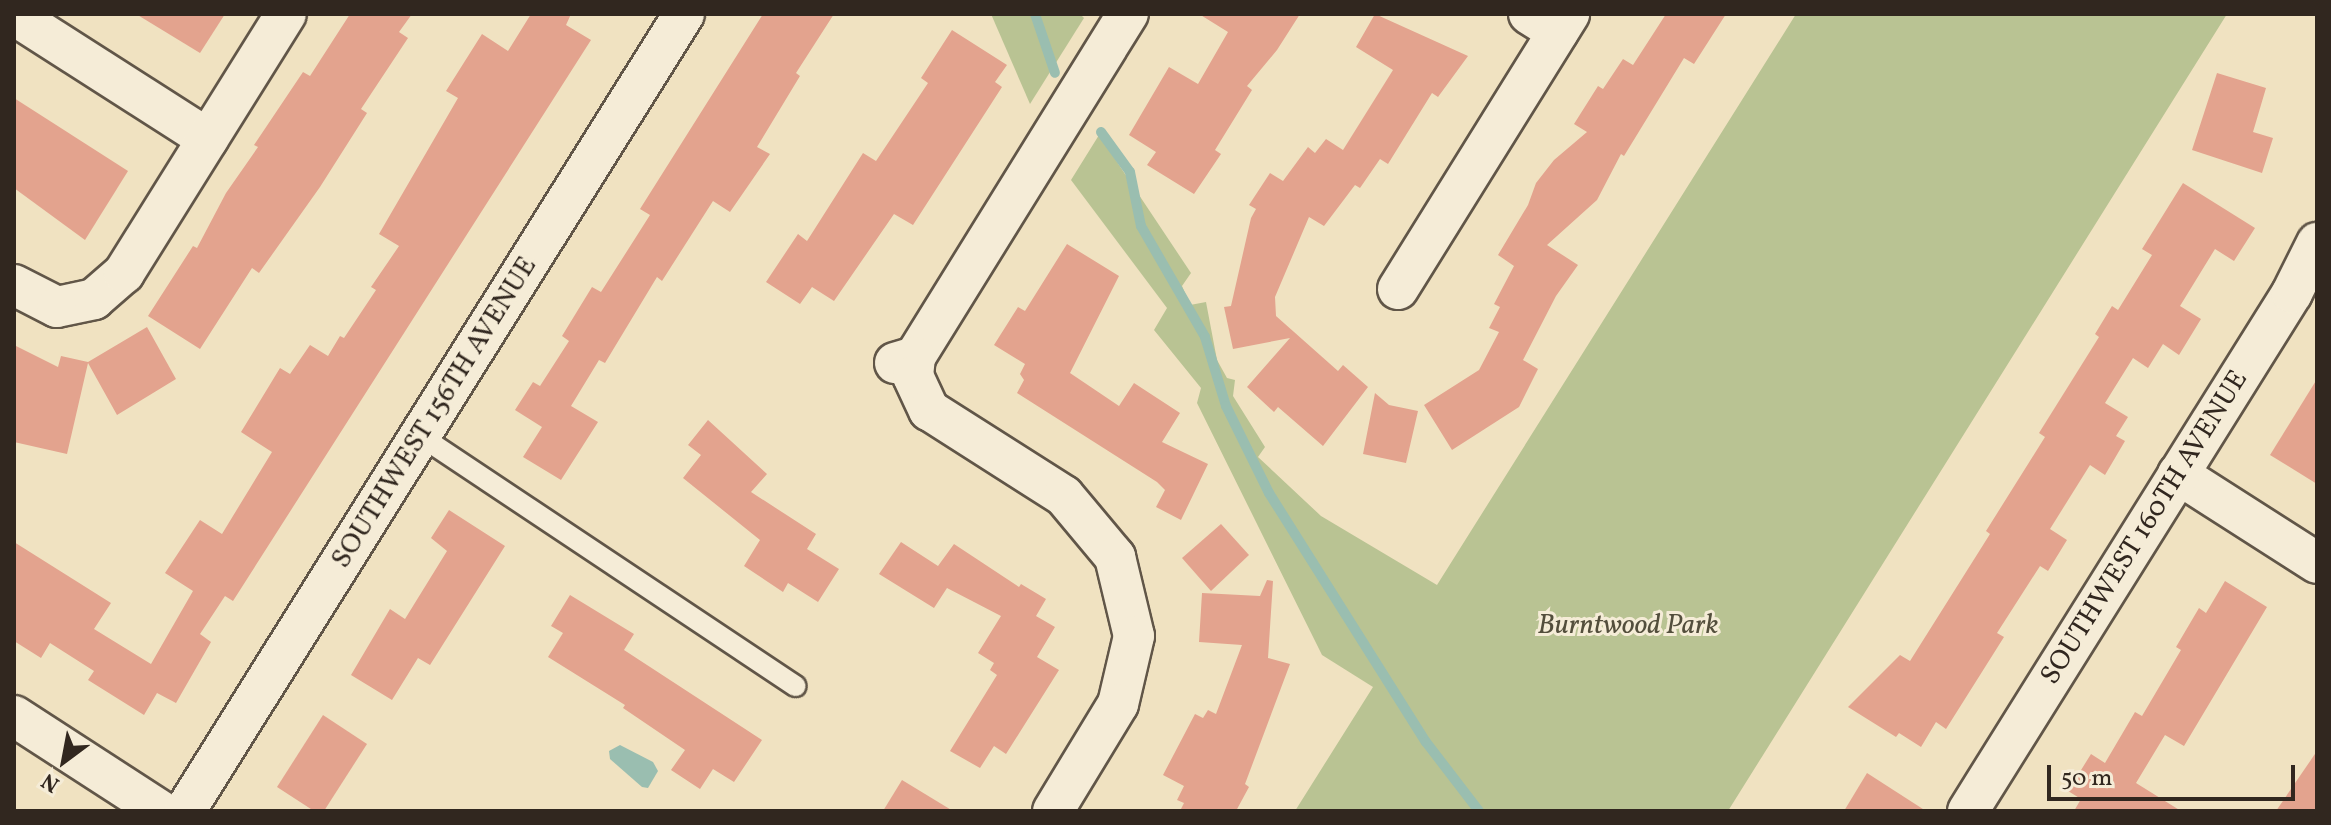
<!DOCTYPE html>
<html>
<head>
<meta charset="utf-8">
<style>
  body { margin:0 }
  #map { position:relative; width:2331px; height:825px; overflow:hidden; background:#f0e2c1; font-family:Vollkorn,serif }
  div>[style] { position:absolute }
  .green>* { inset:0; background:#b9c393 }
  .water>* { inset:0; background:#9abeb0 }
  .stream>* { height:10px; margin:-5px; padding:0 5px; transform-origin:5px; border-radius:5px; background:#9abeb0 }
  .building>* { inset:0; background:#e3a38e }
  .roads { filter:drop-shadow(2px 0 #615648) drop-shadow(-2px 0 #615648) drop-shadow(0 2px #615648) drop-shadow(0 -2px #615648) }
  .service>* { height:20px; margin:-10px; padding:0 10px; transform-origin:10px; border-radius:10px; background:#f5ecd7 }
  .minor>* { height:40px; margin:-20px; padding:0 20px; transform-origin:20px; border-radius:20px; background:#f5ecd7 }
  span { translate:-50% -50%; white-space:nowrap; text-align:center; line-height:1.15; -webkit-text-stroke:6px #f5ecd7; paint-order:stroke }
  .street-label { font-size:28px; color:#31271f }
  .park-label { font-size:28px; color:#534e3c; font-style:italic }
  .frame { position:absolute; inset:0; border:16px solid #31271f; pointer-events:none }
  .north { position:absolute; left:24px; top:721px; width:80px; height:80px; -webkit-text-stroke:6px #f5ecd7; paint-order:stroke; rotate:212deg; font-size:22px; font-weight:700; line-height:32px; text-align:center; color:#31271f }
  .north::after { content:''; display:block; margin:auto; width:28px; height:36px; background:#31271f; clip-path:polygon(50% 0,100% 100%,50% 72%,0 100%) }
  .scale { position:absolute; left:2047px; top:765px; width:248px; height:36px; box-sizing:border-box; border:4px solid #31271f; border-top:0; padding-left:10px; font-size:24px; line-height:28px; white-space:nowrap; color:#31271f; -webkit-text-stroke:6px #f5ecd7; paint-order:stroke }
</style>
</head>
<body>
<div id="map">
  <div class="green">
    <i style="clip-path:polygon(991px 14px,1080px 14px,1084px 18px,1030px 104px)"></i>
    <i style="clip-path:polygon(1796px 14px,2227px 14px,1728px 811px,1295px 811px,1373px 687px,1322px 655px,1197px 403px,1201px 388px,1154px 330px,1167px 308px,1071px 180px,1099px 135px,1191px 273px,1182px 286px,1190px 305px,1206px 302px,1217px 360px,1227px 378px,1235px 380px,1233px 396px,1265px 447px,1258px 457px,1321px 516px,1437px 585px)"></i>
  </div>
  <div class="water">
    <i style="clip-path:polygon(620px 745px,653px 762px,658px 771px,648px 788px,642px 787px,610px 759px,609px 751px)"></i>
  </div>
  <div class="stream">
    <i style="left:1035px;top:14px;width:62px;rotate:71.3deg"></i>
    <i style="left:1101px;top:132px;width:49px;rotate:54.1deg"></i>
    <i style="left:1130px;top:172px;width:55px;rotate:78.5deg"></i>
    <i style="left:1141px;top:226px;width:128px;rotate:60deg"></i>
    <i style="left:1205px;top:337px;width:72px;rotate:73.1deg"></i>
    <i style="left:1226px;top:406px;width:97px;rotate:63.7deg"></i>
    <i style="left:1269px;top:493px;width:294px;rotate:57.8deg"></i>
    <i style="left:1426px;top:742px;width:87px;rotate:52.5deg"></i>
  </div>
  <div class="building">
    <i style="clip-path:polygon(136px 14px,225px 14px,200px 53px)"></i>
    <i style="clip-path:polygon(350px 14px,412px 14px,399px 32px,408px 38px,361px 109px,367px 113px,320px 187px,259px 273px,252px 268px,200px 349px,148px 316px,193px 246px,197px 248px,226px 193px,258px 147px,254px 145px,303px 72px,310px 76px)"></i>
    <i style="clip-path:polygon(531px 14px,571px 14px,566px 25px,591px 40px,233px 601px,225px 596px,200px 634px,211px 642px,176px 703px,157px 693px,144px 715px,88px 680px,94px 671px,50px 643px,41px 658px,14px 641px,14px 542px,111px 603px,94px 629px,151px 664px,193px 591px,165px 573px,200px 520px,222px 534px,272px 452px,241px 432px,280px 368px,290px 374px,310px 345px,328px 356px,340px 336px,344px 338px,376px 290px,371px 287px,399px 246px,379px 234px,458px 98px,446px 91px,482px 34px,508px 51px)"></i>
    <i style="clip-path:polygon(763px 14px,834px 14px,796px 73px,800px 76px,757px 147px,770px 154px,730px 212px,713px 201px,662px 281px,657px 277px,605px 363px,599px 360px,571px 406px,598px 422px,561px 480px,523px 457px,542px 427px,515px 410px,533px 382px,540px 386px,569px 341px,562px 336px,592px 287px,601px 292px,650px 215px,640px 209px)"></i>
    <i style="clip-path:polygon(1199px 14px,1300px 14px,1277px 50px,1247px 86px,1252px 90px,1215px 150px,1221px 154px,1194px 194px,1147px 165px,1156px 152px,1129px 135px,1169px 67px,1198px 84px,1228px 32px)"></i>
    <i style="clip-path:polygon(1375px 14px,1468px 56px,1438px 97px,1432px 93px,1388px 164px,1380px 159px,1360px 188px,1355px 185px,1324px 226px,1309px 217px,1275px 297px,1276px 316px,1338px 371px,1343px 365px,1368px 387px,1323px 446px,1278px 407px,1274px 412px,1247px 387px,1290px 338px,1233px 349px,1224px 307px,1231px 306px,1251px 218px,1256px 209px,1249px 205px,1270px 173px,1283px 181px,1308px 147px,1315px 153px,1326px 139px,1343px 150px,1393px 70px,1356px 47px)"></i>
    <i style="clip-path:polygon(1666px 14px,1726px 14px,1694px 64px,1684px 58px,1624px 156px,1621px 154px,1597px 200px,1547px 245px,1578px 265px,1556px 296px,1523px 360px,1538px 369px,1519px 407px,1452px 450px,1424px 405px,1479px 370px,1499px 332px,1489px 328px,1500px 307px,1494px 304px,1514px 266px,1498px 255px,1528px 205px,1536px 183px,1554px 160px,1587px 132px,1574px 124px,1598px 86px,1603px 89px,1623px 59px,1633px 65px)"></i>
    <i style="clip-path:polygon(952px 30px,1007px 65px,995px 82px,1002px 87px,913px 225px,894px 214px,834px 301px,812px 287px,800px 304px,766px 282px,798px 234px,807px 241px,863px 153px,876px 161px,928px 83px,921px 78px)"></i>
    <i style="clip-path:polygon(2217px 73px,2266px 88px,2253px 132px,2273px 138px,2262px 173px,2192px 150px)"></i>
    <i style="clip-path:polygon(14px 98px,128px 171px,85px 240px,14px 188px)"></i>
    <i style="clip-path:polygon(2183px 183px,2255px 228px,2234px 261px,2215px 249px,2180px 306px,2201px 319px,2179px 355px,2163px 344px,2148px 368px,2133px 358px,2105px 403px,2128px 417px,2116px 436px,2125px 441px,2105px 475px,2090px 465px,2050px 529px,2067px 540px,2048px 571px,2040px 566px,1997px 633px,2004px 637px,1946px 729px,1936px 722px,1921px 747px,1899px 733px,1896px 737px,1848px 707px,1900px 655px,1910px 661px,1990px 534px,1986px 531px,2045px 437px,2039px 433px,2099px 337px,2095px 334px,2112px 306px,2118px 310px,2152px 255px,2142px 249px)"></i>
    <i style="clip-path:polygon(1067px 244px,1119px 276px,1070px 373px,1119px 406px,1134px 383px,1180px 413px,1162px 442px,1208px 464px,1181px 520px,1156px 507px,1165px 490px,1157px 482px,1017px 393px,1024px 380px,1020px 374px,1025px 364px,994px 345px,1018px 307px,1025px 311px)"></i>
    <i style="clip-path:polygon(147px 327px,176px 379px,117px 415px,88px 363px,67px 454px,14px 442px,14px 345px,58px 367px,61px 356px,88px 362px)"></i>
    <i style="clip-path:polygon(2317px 379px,2317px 484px,2270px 455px)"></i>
    <i style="clip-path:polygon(1375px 393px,1389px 405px,1418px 411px,1406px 463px,1363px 454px)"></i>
    <i style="clip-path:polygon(708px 420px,767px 474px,751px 492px,816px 534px,807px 549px,839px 569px,818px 602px,788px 583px,783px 592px,744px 566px,760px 540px,683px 478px,701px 455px,688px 445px)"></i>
    <i style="clip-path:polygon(449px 510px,505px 546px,430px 665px,418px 658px,392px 700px,351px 675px,390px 609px,405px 619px,447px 551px,431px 538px)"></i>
    <i style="clip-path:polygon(1221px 524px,1249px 555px,1211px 591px,1182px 558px)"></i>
    <i style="clip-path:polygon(901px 542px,938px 566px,954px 544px,1019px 587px,1021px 584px,1046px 599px,1036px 616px,1055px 627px,1037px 657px,1059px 670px,1006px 754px,994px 746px,980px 768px,950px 751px,997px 675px,990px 670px,994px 663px,978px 653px,1001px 616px,947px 588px,934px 608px,879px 574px)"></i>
    <i style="clip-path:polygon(1267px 580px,1273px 581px,1268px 658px,1290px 664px,1245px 784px,1249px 787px,1236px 811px,1180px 811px,1184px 803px,1177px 800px,1184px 786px,1163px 775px,1195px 714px,1203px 718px,1208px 710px,1216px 714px,1242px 645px,1199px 642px,1202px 593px,1260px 596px)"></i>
    <i style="clip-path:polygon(2225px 581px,2267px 607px,2184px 746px,2165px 735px,2136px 783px,2181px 811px,2074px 811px,2081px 799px,2068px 791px,2091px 754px,2105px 763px,2135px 712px,2142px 716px,2181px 650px,2176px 647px,2199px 608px,2206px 613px)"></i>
    <i style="clip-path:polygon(570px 595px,634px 634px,624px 650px,762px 740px,734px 782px,713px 769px,700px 789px,671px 770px,685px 750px,623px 708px,625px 705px,548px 657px,563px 633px,551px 626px)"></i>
    <i style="clip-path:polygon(323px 715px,367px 744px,324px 811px,314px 811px,277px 787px)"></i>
    <i style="clip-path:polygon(2317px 751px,2317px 811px,2276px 811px)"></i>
    <i style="clip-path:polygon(1867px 773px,1926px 811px,1844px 811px)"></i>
    <i style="clip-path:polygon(902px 780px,953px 811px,883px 811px)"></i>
  </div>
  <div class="roads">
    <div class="service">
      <i style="left:422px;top:437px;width:449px;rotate:33.7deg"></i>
    </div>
    <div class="minor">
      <i style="left:1529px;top:14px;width:34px;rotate:32deg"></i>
      <i style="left:14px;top:15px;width:230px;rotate:32.6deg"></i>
      <i style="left:14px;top:285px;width:48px;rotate:27.1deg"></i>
      <i style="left:57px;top:307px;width:38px;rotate:-12deg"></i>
      <i style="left:94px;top:299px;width:40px;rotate:-41deg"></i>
      <i style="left:124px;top:273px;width:305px;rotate:-58deg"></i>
      <i style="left:1398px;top:289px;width:324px;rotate:-58.1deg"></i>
      <i style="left:915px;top:357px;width:404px;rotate:-58.2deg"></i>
      <i style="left:895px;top:363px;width:21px;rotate:-17deg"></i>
      <i style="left:915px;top:357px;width:19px;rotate:96deg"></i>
      <i style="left:913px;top:376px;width:38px;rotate:65deg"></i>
      <i style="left:929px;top:410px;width:160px;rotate:32.5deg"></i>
      <i style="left:1064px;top:496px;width:80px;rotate:50.1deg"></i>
      <i style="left:1115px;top:557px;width:81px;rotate:76.5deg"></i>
      <i style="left:1134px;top:636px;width:70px;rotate:103.2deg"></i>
      <i style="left:1118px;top:704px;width:125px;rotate:121.3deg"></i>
      <i style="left:2178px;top:474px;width:165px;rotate:32.6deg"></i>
      <i style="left:14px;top:716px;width:175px;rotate:32.9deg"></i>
      <i style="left:185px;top:811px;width:940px;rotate:-57.95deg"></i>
      <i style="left:1968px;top:811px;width:611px;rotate:-57.97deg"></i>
      <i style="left:2292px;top:293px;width:56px;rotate:-63.4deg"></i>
    </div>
  </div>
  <div class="street-label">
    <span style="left:435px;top:413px;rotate:-58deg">SOUTHWEST 156TH AVENUE</span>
    <span style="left:2145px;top:528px;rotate:-58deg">SOUTHWEST 160TH AVENUE</span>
  </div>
  <div class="park-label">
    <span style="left:1628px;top:626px">Burntwood Park</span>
  </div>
  <div class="frame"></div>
  <div class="north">N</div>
  <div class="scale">50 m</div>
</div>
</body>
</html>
